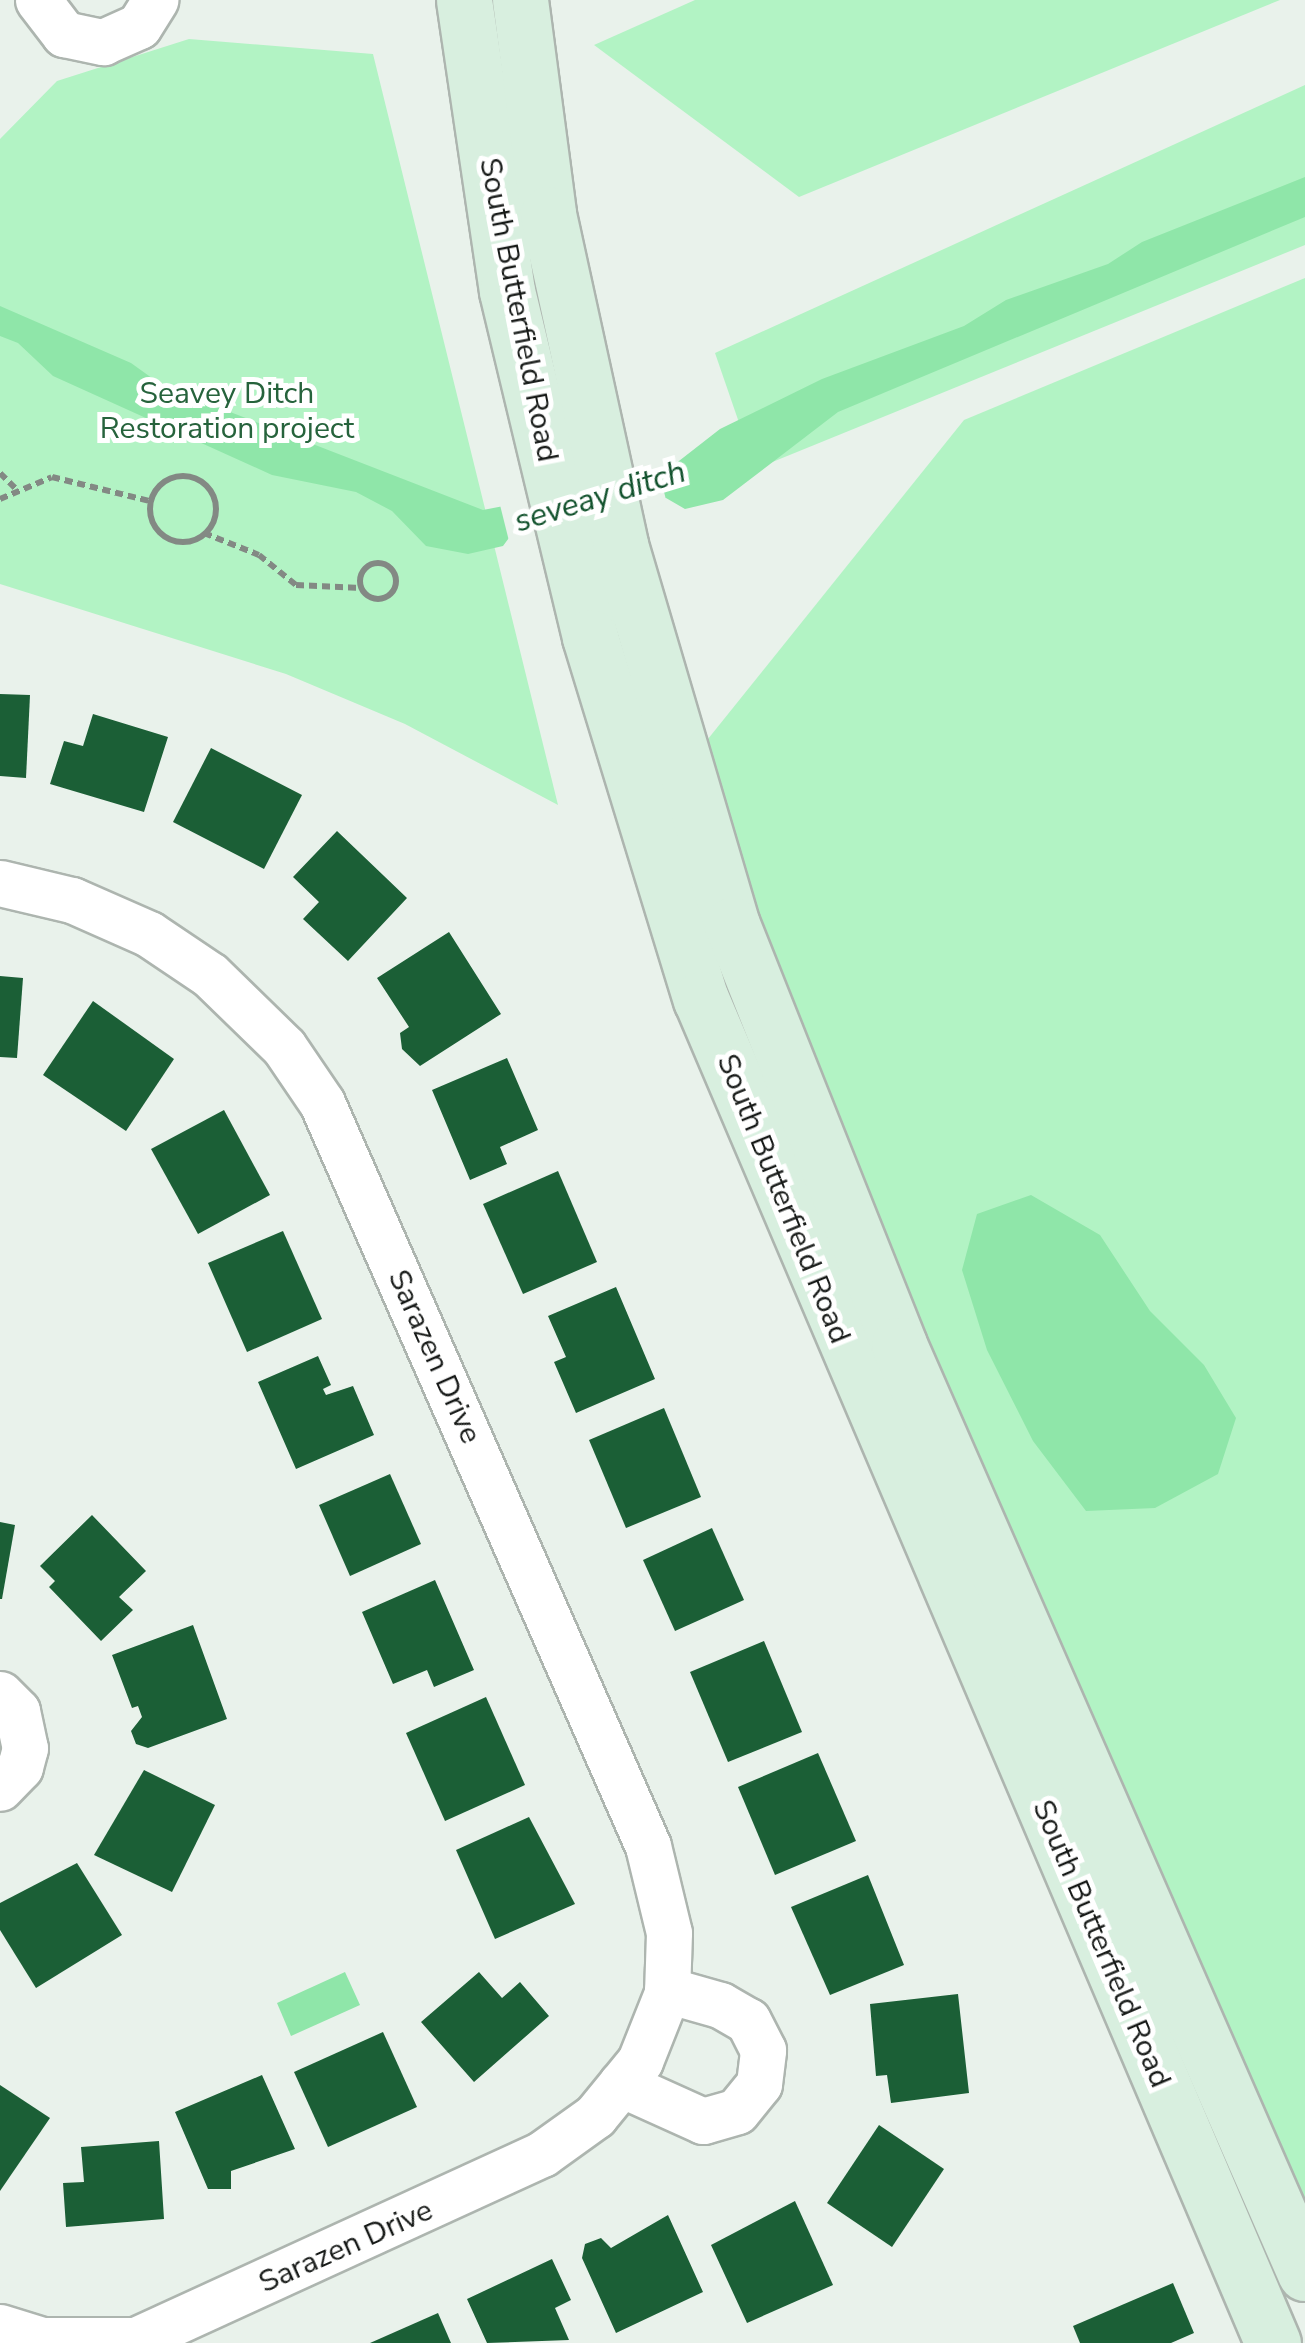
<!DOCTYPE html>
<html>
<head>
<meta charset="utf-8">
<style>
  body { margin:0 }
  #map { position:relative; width:1305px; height:2343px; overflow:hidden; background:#e9f2eb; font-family:"Nunito Sans",sans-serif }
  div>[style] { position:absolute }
  .green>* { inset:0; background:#b2f3c4 }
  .water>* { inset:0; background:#8fe6a9 }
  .pier>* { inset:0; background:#e9f2eb }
  .building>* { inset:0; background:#1b5f36 }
  .path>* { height:6px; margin-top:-3px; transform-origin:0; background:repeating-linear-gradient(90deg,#838984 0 8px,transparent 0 13px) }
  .path>.ring { margin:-3px; padding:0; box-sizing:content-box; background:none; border:6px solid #838984; border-radius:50% }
  .roads { filter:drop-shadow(2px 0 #adb5af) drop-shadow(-2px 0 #adb5af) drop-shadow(0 2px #adb5af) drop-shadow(0 -2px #adb5af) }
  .minor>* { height:45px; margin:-22.5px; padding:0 22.5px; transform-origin:22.5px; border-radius:22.5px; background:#fff }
  .secondary>* { height:55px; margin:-27.5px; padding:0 27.5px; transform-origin:27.5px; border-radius:27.5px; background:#d8efdf }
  span { translate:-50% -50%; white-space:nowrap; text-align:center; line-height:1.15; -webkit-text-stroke:10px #fff; paint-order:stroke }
  .street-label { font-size:30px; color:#171a18 }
  .park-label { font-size:30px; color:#26633c }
  .water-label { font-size:32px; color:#12522d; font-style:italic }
</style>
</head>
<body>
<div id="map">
  <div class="green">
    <i style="clip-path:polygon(695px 0,1280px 0,799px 197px,594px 45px)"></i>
    <i style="clip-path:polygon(189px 39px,373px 54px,558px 805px,405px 724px,286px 674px,0 584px,0 139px,57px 81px)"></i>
    <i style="clip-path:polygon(1305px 85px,1305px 245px,755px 469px,715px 353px)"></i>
    <i style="clip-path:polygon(1305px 278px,1305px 2227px,667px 790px,964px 420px)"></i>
  </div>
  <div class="water">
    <i style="clip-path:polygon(1305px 177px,1305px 217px,838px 412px,723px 500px,685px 509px,666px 498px,511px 535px,503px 546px,468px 554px,426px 546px,392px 511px,356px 492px,272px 475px,53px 376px,18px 343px,0 336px,0 306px,131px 363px,163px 386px,483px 510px,661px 475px,720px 429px,822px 379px,964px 326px,1006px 300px,1108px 264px,1142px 242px)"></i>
    <i style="clip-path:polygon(1031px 1195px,1100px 1235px,1150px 1311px,1204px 1365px,1236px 1418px,1218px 1474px,1155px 1508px,1086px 1511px,1033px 1441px,987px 1350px,962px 1270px,977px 1214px)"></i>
    <i style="clip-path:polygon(345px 1972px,360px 2005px,291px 2036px,277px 2003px)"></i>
  </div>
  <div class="pier">
    <i style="clip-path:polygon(659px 471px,667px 504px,510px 545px,499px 501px)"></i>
  </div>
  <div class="building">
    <i style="clip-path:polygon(0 694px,30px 695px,26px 778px,0 776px)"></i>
    <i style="clip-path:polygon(93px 714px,168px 737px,144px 812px,50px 784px,64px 741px,83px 746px)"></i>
    <i style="clip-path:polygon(211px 748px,302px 795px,264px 869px,173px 822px)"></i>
    <i style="clip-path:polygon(337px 831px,407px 898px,348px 961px,303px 919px,319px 902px,293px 877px)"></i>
    <i style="clip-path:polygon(449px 932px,501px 1014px,420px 1066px,402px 1049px,400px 1033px,409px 1027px,377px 978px)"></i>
    <i style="clip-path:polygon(0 976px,23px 978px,17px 1058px,0 1057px)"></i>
    <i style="clip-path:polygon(93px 1001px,174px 1059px,126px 1131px,43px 1075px)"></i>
    <i style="clip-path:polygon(507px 1058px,538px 1130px,500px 1147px,507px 1164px,470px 1180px,432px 1090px)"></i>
    <i style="clip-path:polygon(224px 1110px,270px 1195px,198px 1234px,151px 1149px)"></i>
    <i style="clip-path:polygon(558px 1171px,597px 1262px,523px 1294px,483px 1204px)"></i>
    <i style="clip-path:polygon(283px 1231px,322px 1319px,247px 1352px,208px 1263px)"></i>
    <i style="clip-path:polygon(616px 1287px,655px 1379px,576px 1413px,554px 1362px,566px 1357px,548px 1316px)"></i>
    <i style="clip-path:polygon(318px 1356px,331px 1385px,323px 1389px,326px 1395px,353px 1386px,374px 1435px,296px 1469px,258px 1382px)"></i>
    <i style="clip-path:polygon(664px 1408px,701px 1497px,626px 1528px,589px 1440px)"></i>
    <i style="clip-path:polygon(390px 1474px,421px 1544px,350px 1576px,319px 1505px)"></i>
    <i style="clip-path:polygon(92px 1515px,146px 1571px,119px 1597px,133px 1610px,101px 1641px,49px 1587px,55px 1581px,40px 1566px)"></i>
    <i style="clip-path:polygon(0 1522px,15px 1525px,2px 1599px,0 1599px)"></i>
    <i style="clip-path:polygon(712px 1528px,744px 1600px,675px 1631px,643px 1560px)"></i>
    <i style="clip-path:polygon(435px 1580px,474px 1670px,434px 1687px,427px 1670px,393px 1684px,362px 1612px)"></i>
    <i style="clip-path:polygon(193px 1625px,227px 1719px,148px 1748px,136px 1744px,131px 1731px,142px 1717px,138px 1706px,132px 1708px,112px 1655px)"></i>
    <i style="clip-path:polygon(764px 1641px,802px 1732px,728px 1762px,690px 1672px)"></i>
    <i style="clip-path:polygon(486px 1697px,525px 1785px,445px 1821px,406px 1733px)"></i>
    <i style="clip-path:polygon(818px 1753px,856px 1841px,775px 1875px,738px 1787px)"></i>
    <i style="clip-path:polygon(144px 1770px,215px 1805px,172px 1892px,94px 1855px)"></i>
    <i style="clip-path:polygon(529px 1817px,575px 1904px,495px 1939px,456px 1850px)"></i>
    <i style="clip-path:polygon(77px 1863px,122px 1935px,36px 1988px,0 1930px,0 1903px)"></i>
    <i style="clip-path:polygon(868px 1875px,904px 1965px,830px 1995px,791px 1907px)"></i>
    <i style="clip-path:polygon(479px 1972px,502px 1998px,520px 1982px,549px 2016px,474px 2082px,421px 2022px)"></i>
    <i style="clip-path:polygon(958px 1994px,969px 2093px,891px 2103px,887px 2075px,876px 2076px,870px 2004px)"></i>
    <i style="clip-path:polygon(383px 2032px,417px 2107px,328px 2147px,294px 2072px)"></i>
    <i style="clip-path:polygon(262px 2075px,295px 2149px,231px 2171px,231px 2189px,208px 2189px,175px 2112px)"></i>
    <i style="clip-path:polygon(0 2085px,50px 2118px,0 2191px)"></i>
    <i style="clip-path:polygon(879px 2125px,944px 2169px,892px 2247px,827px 2203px)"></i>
    <i style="clip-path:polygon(159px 2141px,164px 2219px,66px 2227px,63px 2183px,84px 2182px,81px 2147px)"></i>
    <i style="clip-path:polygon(795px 2201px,833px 2285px,747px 2323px,711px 2245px)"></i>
    <i style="clip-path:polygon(668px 2215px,703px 2292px,616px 2333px,582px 2258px,585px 2244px,601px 2238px,611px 2248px)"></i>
    <i style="clip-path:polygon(552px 2259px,571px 2300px,555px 2308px,569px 2340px,487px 2343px,467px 2299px)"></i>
    <i style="clip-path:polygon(1173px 2283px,1194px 2333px,1171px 2343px,1080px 2343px,1073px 2326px)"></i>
    <i style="clip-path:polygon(438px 2313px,451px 2343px,370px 2343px)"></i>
  </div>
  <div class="path">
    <i style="left:0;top:473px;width:24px;rotate:45deg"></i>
    <i class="ring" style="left:150px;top:476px;width:60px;height:60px"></i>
    <i style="left:0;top:499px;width:56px;rotate:-22.9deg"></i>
    <i style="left:52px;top:477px;width:101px;rotate:13.8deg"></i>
    <i style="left:204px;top:533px;width:59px;rotate:21.8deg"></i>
    <i style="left:259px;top:555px;width:48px;rotate:39deg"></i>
    <i style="left:296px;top:585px;width:65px;rotate:2.6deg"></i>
    <i class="ring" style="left:360px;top:563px;width:30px;height:30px"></i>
  </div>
  <div class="roads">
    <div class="minor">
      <i style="left:38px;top:0;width:43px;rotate:52.6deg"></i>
      <i style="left:64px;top:34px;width:40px;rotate:12deg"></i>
      <i style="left:103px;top:42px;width:39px;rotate:-24deg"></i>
      <i style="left:139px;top:26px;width:31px;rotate:-58deg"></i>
      <i style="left:0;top:883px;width:74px;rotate:13.3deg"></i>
      <i style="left:72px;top:900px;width:84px;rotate:23.8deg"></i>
      <i style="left:149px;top:934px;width:73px;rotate:33.9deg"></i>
      <i style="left:210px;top:975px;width:103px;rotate:44.2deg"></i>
      <i style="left:284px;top:1047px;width:68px;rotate:55.8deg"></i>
      <i style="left:322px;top:1103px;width:811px;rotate:66.31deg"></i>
      <i style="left:648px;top:1846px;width:89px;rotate:76.4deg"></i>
      <i style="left:669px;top:1933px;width:60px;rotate:91.9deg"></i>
      <i style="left:667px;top:1993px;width:73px;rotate:111.7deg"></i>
      <i style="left:640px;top:2061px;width:71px;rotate:129.3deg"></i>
      <i style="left:595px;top:2116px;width:65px;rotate:144.4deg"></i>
      <i style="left:542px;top:2154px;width:447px;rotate:155.4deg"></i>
      <i style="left:135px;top:2340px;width:93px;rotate:180deg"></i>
      <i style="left:42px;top:2340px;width:44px;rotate:-162.8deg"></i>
      <i style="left:0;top:1694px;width:24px;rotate:45deg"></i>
      <i style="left:17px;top:1711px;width:38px;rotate:78deg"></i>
      <i style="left:25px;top:1748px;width:20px;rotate:105deg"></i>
      <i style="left:20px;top:1767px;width:29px;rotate:134deg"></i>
      <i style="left:621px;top:2084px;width:90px;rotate:24.3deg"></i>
      <i style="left:703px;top:2121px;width:35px;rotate:-16deg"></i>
      <i style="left:737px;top:2111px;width:35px;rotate:-51deg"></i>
      <i style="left:759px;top:2084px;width:34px;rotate:-83deg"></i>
      <i style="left:763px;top:2050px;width:33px;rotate:-117deg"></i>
      <i style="left:748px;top:2021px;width:32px;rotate:-150deg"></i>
      <i style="left:720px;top:2005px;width:55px;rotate:-164.2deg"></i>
    </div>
    <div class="secondary">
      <i style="left:464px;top:0;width:294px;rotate:81.6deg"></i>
      <i style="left:507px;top:291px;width:356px;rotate:76.5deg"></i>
      <i style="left:590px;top:637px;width:379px;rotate:73deg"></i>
      <i style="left:701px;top:999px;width:1461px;rotate:66.95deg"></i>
      <i style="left:520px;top:0;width:216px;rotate:82.5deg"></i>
      <i style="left:548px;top:214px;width:339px;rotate:77.7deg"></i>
      <i style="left:620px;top:545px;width:396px;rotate:73.6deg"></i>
      <i style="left:732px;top:925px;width:452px;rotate:68.3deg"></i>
      <i style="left:899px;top:1345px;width:1013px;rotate:66.37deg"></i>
    </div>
  </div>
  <div class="street-label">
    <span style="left:518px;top:310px;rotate:79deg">South Butterfield Road</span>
    <span style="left:783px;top:1199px;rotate:68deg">South Butterfield Road</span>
    <span style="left:434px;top:1357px;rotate:66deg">Sarazen Drive</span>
    <span style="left:1101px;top:1944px;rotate:67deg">South Butterfield Road</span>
    <span style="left:346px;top:2247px;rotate:-24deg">Sarazen Drive</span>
  </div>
  <div class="park-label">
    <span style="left:227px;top:411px">Seavey Ditch<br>Restoration project</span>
  </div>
  <div class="water-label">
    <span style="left:600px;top:497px;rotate:-17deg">seveay ditch</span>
  </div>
</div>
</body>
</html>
